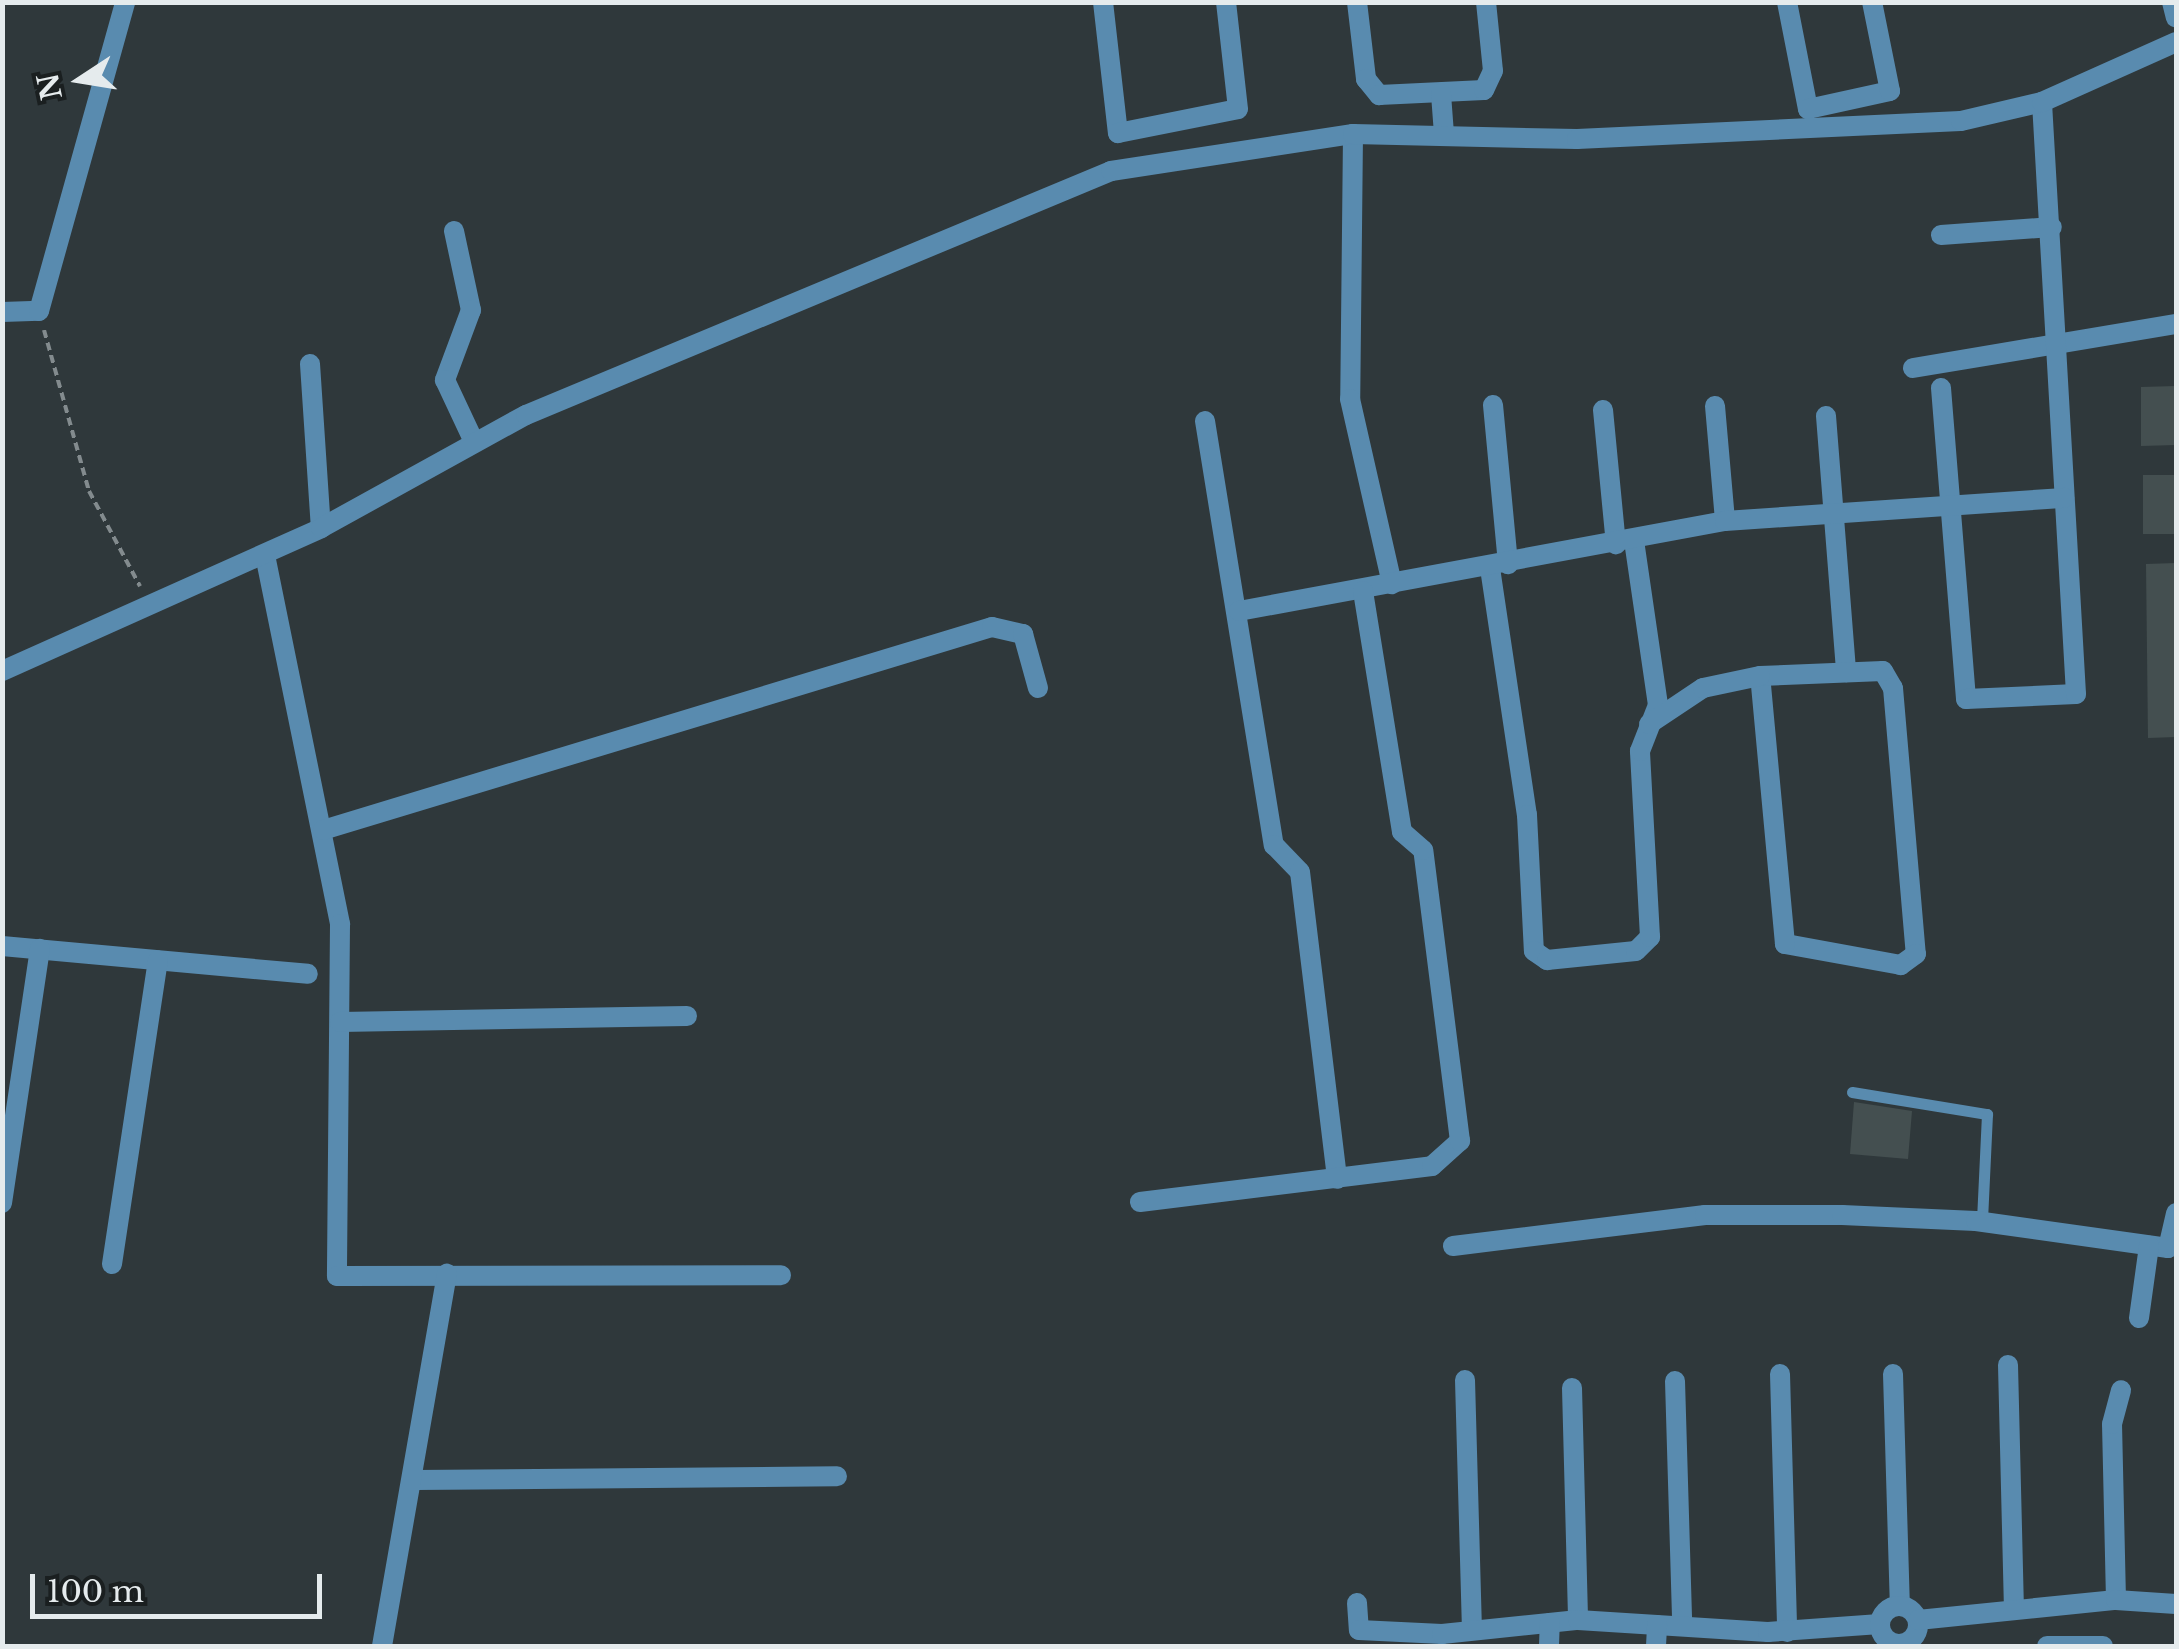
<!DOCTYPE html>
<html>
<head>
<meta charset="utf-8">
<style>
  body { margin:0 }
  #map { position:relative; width:2179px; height:1649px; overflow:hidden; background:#2f383b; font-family:"Libre Baskerville",serif }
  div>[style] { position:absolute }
  .building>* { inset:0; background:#444f50 }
  .path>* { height:4px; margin-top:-2px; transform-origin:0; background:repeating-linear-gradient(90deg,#838b8e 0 8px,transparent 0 13px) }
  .service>* { height:11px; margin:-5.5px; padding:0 5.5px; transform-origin:5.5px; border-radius:5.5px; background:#598baf }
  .minor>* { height:20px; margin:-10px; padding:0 10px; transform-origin:10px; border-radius:10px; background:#598baf }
  .minor>.ring { margin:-10px; padding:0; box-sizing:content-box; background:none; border:20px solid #598baf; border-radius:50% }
  span { translate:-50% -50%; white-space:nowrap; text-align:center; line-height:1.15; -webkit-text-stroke:9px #1a1f20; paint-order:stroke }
  .frame { position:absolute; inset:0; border:5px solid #e5ebed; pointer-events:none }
  .north { position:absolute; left:30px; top:30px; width:100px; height:100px; -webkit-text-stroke:8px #1a1f20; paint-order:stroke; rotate:258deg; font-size:28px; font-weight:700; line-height:40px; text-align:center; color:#e5ebed }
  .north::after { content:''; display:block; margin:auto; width:35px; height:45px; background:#e5ebed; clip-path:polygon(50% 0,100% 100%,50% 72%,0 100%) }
  .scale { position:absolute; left:30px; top:1574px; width:292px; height:45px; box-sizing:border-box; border:5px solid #e5ebed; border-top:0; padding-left:12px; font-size:30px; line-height:35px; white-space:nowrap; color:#e5ebed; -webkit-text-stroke:8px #1a1f20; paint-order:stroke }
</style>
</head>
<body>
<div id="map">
  <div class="building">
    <i style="clip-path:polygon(2176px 386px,2176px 445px,2141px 446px,2141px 387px)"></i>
    <i style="clip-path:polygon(2143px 475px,2176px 475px,2176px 534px,2143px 534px)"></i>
    <i style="clip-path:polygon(2176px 563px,2176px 737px,2148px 738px,2146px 564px)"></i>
    <i style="clip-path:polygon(1854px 1102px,1912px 1111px,1908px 1159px,1850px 1154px)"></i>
  </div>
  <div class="path">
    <i style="left:44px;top:330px;width:167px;rotate:74.4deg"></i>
    <i style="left:89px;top:491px;width:108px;rotate:61.8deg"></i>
  </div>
  <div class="service">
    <i style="left:1852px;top:1092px;width:137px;rotate:9.3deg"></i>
    <i style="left:1987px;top:1114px;width:108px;rotate:92.7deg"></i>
  </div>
  <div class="minor">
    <i style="left:1103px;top:2px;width:132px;rotate:83.5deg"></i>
    <i style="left:1118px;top:133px;width:122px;rotate:-11.3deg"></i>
    <i style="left:1238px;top:109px;width:108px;rotate:-96.4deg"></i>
    <i style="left:1357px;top:2px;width:78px;rotate:83.3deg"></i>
    <i style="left:1366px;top:79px;width:21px;rotate:51deg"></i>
    <i style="left:1379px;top:95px;width:105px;rotate:-2.7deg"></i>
    <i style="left:1484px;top:90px;width:21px;rotate:-65deg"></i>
    <i style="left:1493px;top:71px;width:69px;rotate:-95.8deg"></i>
    <i style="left:1787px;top:2px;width:109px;rotate:78.9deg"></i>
    <i style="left:1808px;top:109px;width:84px;rotate:-12.4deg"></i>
    <i style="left:1890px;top:91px;width:91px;rotate:-101.4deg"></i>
    <i style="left:2172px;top:2px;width:16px;rotate:76deg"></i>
    <i style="left:1441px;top:94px;width:40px;rotate:85.7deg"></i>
    <i style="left:1353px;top:134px;width:265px;rotate:90.6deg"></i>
    <i style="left:1350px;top:399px;width:190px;rotate:77.2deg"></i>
    <i style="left:454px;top:231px;width:81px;rotate:77.9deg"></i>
    <i style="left:471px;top:310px;width:75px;rotate:110.4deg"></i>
    <i style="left:445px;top:380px;width:68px;rotate:64.9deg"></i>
    <i style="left:1941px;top:235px;width:111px;rotate:-4.1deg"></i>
    <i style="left:2px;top:312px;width:37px;rotate:-2deg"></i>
    <i style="left:39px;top:311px;width:321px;rotate:-74.4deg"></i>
    <i style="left:310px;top:364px;width:164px;rotate:86.2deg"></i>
    <i style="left:1913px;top:368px;width:267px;rotate:-9.5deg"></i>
    <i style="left:1941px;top:388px;width:312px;rotate:85.4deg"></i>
    <i style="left:1966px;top:699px;width:110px;rotate:-2.6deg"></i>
    <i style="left:2076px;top:694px;width:593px;rotate:-93.29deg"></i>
    <i style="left:1493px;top:405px;width:160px;rotate:84.6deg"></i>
    <i style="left:1715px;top:406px;width:115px;rotate:85deg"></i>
    <i style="left:1603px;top:410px;width:135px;rotate:84.5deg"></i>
    <i style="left:1826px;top:416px;width:257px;rotate:85.5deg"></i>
    <i style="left:1205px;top:421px;width:430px;rotate:80.8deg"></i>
    <i style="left:1274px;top:845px;width:37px;rotate:46deg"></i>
    <i style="left:1300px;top:872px;width:309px;rotate:83.1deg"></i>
    <i style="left:265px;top:555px;width:377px;rotate:78.5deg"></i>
    <i style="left:340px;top:924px;width:352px;rotate:90.5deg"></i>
    <i style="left:337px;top:1276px;width:444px;rotate:-0.1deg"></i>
    <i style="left:1490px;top:568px;width:250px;rotate:81.5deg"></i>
    <i style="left:1527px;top:815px;width:136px;rotate:87.1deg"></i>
    <i style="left:1534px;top:951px;width:16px;rotate:35deg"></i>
    <i style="left:1547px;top:960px;width:89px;rotate:-5.8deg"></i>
    <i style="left:1636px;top:951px;width:20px;rotate:-45deg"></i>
    <i style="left:1650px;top:937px;width:186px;rotate:-93.1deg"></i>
    <i style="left:1640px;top:751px;width:49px;rotate:-68.6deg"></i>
    <i style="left:1658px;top:705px;width:167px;rotate:-98.3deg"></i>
    <i style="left:1239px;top:611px;width:494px;rotate:-10.5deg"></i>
    <i style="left:1725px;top:521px;width:340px;rotate:-3.9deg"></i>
    <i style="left:2px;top:671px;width:350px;rotate:-24.1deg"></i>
    <i style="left:321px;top:528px;width:234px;rotate:-28.9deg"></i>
    <i style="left:526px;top:415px;width:634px;rotate:-22.64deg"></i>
    <i style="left:1111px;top:171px;width:245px;rotate:-8.7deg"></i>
    <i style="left:1353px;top:134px;width:224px;rotate:1.3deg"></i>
    <i style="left:1577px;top:139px;width:384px;rotate:-2.7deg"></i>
    <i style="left:1961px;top:121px;width:83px;rotate:-13.2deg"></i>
    <i style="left:2042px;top:102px;width:147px;rotate:-24.1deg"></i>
    <i style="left:1883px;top:671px;width:20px;rotate:60deg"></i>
    <i style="left:1893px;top:688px;width:267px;rotate:85.1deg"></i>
    <i style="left:1916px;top:954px;width:19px;rotate:144deg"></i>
    <i style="left:1901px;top:965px;width:118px;rotate:-169.7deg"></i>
    <i style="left:1785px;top:944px;width:269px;rotate:-95.3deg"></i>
    <i style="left:1760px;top:676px;width:123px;rotate:-2.3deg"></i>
    <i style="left:1649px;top:724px;width:65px;rotate:-33.7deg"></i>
    <i style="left:1703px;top:688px;width:58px;rotate:-11.9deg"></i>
    <i style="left:323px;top:830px;width:699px;rotate:-16.88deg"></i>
    <i style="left:992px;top:627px;width:32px;rotate:13deg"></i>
    <i style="left:1023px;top:634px;width:56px;rotate:74.5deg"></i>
    <i style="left:2px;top:946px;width:307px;rotate:5.2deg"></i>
    <i style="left:340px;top:1022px;width:347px;rotate:-1deg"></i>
    <i style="left:1140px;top:1202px;width:294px;rotate:-7deg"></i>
    <i style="left:1432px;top:1166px;width:38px;rotate:-42deg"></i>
    <i style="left:1460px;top:1141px;width:293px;rotate:-97.2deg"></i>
    <i style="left:1423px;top:850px;width:28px;rotate:-139deg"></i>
    <i style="left:1402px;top:832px;width:244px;rotate:-99.2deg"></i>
    <i style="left:2px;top:1203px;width:257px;rotate:-81.5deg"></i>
    <i style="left:1453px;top:1246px;width:254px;rotate:-7deg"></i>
    <i style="left:1705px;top:1215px;width:137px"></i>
    <i style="left:1842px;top:1215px;width:134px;rotate:2.6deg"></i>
    <i style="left:1976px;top:1221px;width:194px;rotate:8deg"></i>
    <i style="left:2168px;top:1248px;width:36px;rotate:-77deg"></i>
    <i style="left:112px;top:1264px;width:307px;rotate:-81.4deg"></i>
    <i style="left:2139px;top:1318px;width:73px;rotate:-82.1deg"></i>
    <i style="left:2008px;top:1365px;width:244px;rotate:88.6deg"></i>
    <i style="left:1780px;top:1374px;width:258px;rotate:88.4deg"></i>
    <i style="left:1893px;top:1374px;width:232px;rotate:88.3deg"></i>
    <i style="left:1465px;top:1380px;width:250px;rotate:88.4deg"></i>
    <i style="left:1675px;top:1381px;width:243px;rotate:88.3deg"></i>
    <i style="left:1572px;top:1388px;width:232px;rotate:88.5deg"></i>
    <i style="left:415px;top:1480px;width:422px;rotate:-0.5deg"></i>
    <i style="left:2116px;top:1600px;width:176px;rotate:-91.3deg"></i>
    <i style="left:2112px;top:1424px;width:35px;rotate:-75deg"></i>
    <i style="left:1357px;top:1603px;width:27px;rotate:86deg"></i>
    <i style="left:1359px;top:1630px;width:83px;rotate:2.8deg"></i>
    <i style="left:1442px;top:1634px;width:137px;rotate:-5.9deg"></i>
    <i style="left:1578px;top:1620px;width:190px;rotate:3.6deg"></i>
    <i style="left:1768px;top:1632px;width:112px;rotate:-4.1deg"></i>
    <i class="ring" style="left:1880px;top:1606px;width:18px;height:18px"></i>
    <i style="left:1918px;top:1620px;width:199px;rotate:-5.8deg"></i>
    <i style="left:2116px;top:1600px;width:60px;rotate:3.8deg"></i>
    <i style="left:382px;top:1646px;width:378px;rotate:-80.1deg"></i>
    <i style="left:1549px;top:1646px;width:23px;rotate:-88deg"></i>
    <i style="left:1656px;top:1646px;width:21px;rotate:-87deg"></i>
    <i style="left:2047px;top:1646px;width:56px"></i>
  </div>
  <div class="frame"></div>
  <div class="north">N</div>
  <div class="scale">100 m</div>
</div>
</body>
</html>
